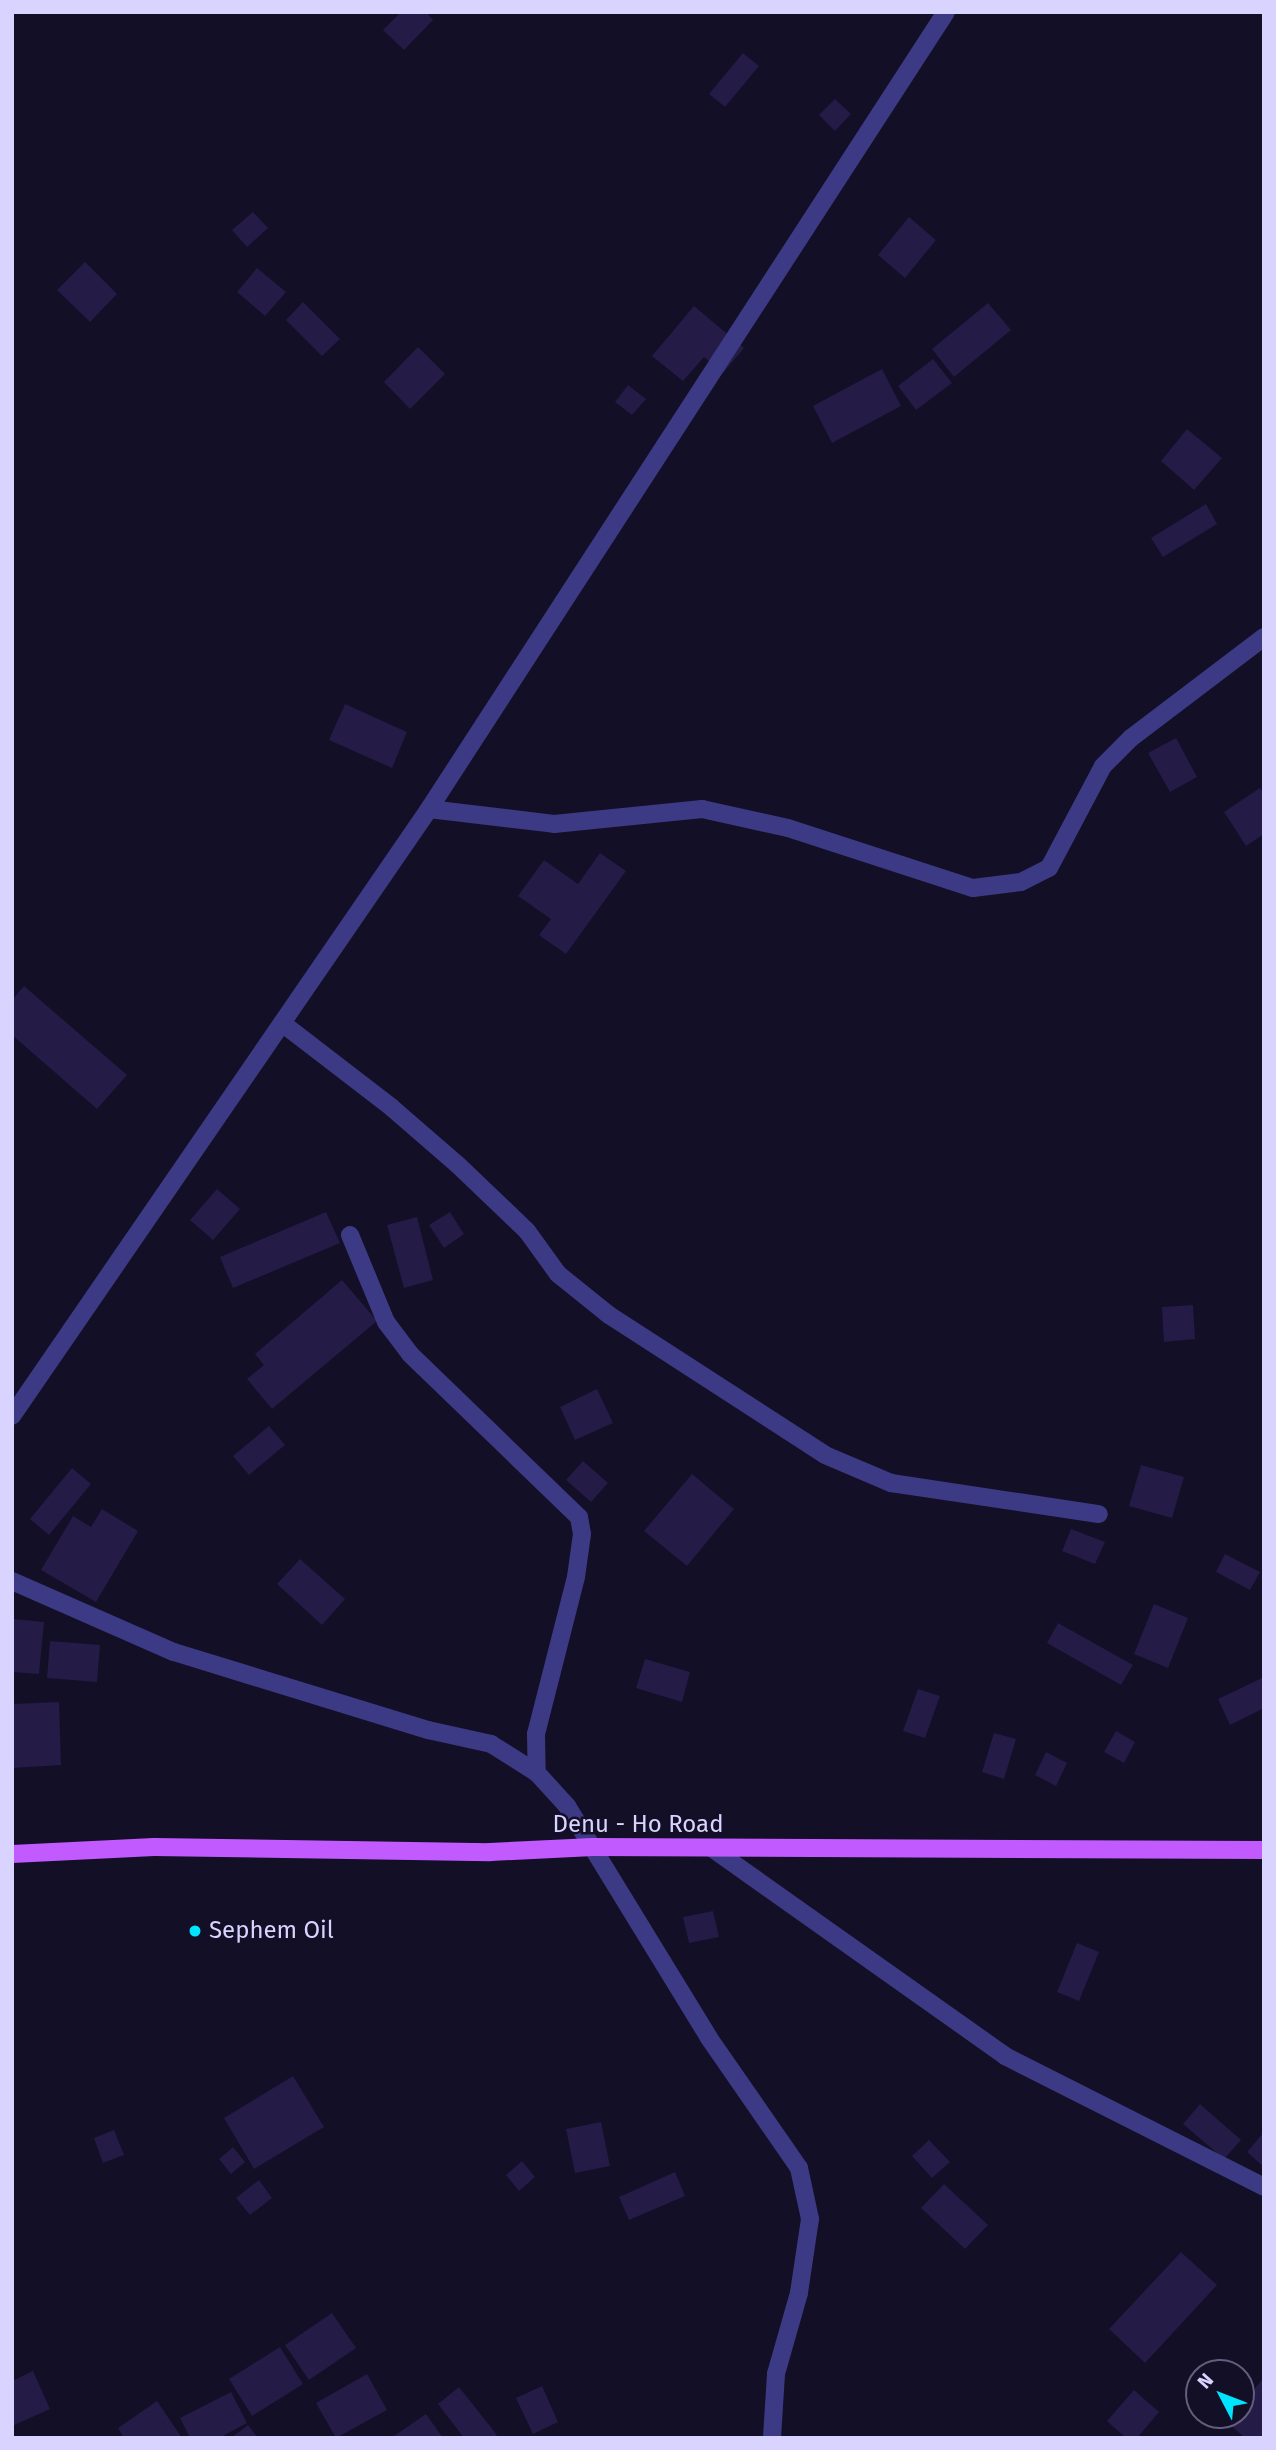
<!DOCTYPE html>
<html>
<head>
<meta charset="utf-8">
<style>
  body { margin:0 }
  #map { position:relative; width:1276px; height:2450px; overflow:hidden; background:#130f26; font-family:"Fira Sans",sans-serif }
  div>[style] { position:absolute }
  .building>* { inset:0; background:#241b47 }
  .minor>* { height:18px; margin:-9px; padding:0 9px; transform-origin:9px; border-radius:9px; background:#3d3a85 }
  .major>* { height:18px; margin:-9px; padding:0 9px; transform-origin:9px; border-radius:9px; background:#c25bff }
  .dots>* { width:19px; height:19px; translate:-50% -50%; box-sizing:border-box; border:4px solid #130f26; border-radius:50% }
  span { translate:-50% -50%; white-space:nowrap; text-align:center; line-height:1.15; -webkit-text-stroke:5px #130f26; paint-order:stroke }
  .street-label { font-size:24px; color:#d9d4ff }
  .poi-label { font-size:24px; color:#d9d4ff }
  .left { translate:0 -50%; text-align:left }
  .frame { position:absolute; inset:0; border:14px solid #d9d4ff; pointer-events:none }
  .north { position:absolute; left:1185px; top:2359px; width:70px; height:70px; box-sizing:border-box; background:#130f26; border:2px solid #625e7d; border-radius:50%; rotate:312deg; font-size:19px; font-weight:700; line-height:28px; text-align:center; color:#d9d4ff }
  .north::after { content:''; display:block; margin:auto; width:24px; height:32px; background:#00e5ff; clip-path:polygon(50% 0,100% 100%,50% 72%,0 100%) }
</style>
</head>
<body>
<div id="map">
  <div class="building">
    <i style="clip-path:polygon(401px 12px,426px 12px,433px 20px,404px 50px,383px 30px)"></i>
    <i style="clip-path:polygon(743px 53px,759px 66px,725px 107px,709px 94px)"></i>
    <i style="clip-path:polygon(835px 99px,851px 114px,835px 131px,819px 115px)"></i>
    <i style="clip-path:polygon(253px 212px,268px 228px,247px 247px,232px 230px)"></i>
    <i style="clip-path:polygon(909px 217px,936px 240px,905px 278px,878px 255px)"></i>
    <i style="clip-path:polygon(85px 262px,117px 294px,90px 322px,57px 290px)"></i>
    <i style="clip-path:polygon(257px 268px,286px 292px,265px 316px,237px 292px)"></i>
    <i style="clip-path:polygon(303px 302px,340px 339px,322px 356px,286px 320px)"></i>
    <i style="clip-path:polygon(988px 303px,1011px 330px,954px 377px,932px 349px)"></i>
    <i style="clip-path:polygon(694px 306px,744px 348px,723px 373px,704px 357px,683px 381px,652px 356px)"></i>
    <i style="clip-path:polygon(418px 347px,445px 374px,410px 409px,384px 382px)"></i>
    <i style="clip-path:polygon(933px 359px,952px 383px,916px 410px,898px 386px)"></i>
    <i style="clip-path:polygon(882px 369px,901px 406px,832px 443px,813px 406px)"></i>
    <i style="clip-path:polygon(628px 385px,646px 399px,632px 415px,615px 402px)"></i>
    <i style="clip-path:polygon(1187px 429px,1222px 458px,1194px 490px,1161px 461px)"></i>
    <i style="clip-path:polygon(1206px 504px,1217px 524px,1163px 557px,1151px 538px)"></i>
    <i style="clip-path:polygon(345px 704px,407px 732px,392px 768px,329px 740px)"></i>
    <i style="clip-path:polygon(1176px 738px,1197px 777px,1170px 792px,1148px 753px)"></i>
    <i style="clip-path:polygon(1260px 788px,1264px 794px,1264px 834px,1246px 846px,1224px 812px)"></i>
    <i style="clip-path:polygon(600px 853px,626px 871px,566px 954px,539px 935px,551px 919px,518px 896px,544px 860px,578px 884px)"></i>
    <i style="clip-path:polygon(24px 986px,127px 1075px,97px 1109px,12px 1035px,12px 1000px)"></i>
    <i style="clip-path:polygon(217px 1189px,240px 1209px,213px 1240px,190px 1220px)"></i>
    <i style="clip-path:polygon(326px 1212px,340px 1243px,233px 1288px,220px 1257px)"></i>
    <i style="clip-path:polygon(450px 1212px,464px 1234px,444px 1248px,429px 1225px)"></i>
    <i style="clip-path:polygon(417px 1217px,433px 1280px,404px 1288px,387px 1225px)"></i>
    <i style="clip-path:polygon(342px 1280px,377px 1321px,272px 1409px,247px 1379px,264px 1365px,255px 1354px)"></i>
    <i style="clip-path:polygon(1193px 1305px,1195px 1339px,1164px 1342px,1162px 1307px)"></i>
    <i style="clip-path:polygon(597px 1389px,613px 1423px,575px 1440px,560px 1407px)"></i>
    <i style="clip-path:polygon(269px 1426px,285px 1445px,249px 1475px,233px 1456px)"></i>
    <i style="clip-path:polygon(583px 1461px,608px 1483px,591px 1502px,566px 1480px)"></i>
    <i style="clip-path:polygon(1141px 1465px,1184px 1477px,1172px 1518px,1129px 1506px)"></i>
    <i style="clip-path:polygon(72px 1468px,91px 1484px,49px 1535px,30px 1519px)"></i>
    <i style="clip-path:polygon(692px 1474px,734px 1509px,687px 1566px,644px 1531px)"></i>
    <i style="clip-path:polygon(102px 1509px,138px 1531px,96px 1602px,41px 1570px,73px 1516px,91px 1527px)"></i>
    <i style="clip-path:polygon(1071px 1529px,1105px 1542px,1095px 1564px,1062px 1551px)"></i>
    <i style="clip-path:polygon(1225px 1554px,1260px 1572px,1250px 1590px,1216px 1572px)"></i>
    <i style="clip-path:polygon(300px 1559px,345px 1599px,322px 1625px,277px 1584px)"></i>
    <i style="clip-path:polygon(1154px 1604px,1188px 1618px,1168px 1668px,1134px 1654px)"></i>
    <i style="clip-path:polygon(14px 1619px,44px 1622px,39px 1674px,12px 1672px)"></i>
    <i style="clip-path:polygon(1058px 1623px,1133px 1665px,1121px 1685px,1047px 1643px)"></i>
    <i style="clip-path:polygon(50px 1641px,100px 1645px,97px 1682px,47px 1678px)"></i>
    <i style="clip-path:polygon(645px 1659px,690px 1672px,682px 1702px,636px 1688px)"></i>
    <i style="clip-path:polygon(1264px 1677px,1264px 1708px,1230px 1725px,1218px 1699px)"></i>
    <i style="clip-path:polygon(918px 1689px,940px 1696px,925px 1738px,903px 1731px)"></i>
    <i style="clip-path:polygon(59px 1702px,61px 1765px,12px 1768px,12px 1704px)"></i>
    <i style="clip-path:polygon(1116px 1731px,1135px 1742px,1124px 1763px,1104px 1752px)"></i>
    <i style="clip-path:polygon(994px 1733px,1016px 1739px,1004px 1779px,982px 1772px)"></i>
    <i style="clip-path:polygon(1046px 1752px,1067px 1763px,1056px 1786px,1035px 1775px)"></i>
    <i style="clip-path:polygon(713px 1911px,719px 1937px,689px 1943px,683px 1917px)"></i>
    <i style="clip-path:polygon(1077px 1943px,1099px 1952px,1079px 2001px,1057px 1992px)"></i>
    <i style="clip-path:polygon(293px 2076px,324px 2127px,254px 2169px,224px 2118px)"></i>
    <i style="clip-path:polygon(1200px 2104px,1241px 2140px,1224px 2159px,1183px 2124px)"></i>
    <i style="clip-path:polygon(601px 2122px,610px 2166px,575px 2173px,566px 2129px)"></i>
    <i style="clip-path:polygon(114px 2130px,124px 2155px,103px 2163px,94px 2138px)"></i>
    <i style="clip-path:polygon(1264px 2132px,1264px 2167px,1247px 2152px)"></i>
    <i style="clip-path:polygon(929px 2140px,950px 2162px,932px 2178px,912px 2156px)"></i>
    <i style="clip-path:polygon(233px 2147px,245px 2162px,231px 2174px,219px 2159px)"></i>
    <i style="clip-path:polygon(522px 2161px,535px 2177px,519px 2191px,506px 2175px)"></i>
    <i style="clip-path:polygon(675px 2172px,685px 2196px,629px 2220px,619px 2197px)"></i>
    <i style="clip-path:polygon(259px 2180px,272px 2198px,250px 2215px,236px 2198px)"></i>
    <i style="clip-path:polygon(944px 2184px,988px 2225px,965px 2249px,921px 2208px)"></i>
    <i style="clip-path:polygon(1181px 2252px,1217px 2285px,1145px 2363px,1109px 2329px)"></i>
    <i style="clip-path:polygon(332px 2313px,356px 2348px,309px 2380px,285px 2345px)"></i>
    <i style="clip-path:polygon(280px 2347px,303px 2384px,252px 2416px,229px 2379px)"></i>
    <i style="clip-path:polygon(33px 2371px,50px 2409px,12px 2426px,12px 2381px)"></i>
    <i style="clip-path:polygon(367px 2374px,387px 2410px,336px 2438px,316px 2403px)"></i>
    <i style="clip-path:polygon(1264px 2378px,1264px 2438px,1245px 2438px,1226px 2421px,1231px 2415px,1241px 2415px,1241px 2404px)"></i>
    <i style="clip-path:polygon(542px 2386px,558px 2422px,533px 2434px,516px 2398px)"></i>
    <i style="clip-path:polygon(459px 2387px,497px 2435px,493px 2438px,464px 2438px,438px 2404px)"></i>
    <i style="clip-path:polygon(1134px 2390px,1159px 2412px,1137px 2438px,1126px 2438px,1107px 2421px)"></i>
    <i style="clip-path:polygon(231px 2392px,247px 2423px,219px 2438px,190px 2438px,180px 2418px)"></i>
    <i style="clip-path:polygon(157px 2401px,182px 2438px,124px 2438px,118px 2428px)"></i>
    <i style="clip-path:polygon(426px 2414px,443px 2438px,395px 2438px,394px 2436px)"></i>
    <i style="clip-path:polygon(248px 2425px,258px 2438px,231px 2438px)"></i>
  </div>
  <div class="minor">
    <i style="left:429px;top:809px;width:126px;rotate:6.8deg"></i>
    <i style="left:554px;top:824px;width:149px;rotate:-5.8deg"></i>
    <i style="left:702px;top:809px;width:88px;rotate:12.5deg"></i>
    <i style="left:788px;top:828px;width:194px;rotate:18deg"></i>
    <i style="left:973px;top:888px;width:48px;rotate:-7.1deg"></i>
    <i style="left:1021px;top:882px;width:31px;rotate:-27deg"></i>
    <i style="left:1049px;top:868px;width:115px;rotate:-62.1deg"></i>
    <i style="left:1103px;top:766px;width:40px;rotate:-45deg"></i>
    <i style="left:1131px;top:738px;width:167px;rotate:-37.2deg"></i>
    <i style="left:282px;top:1023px;width:138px;rotate:37.6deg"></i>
    <i style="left:391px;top:1107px;width:89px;rotate:40.9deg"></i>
    <i style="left:458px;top:1165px;width:95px;rotate:43.7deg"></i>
    <i style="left:527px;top:1231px;width:53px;rotate:54.2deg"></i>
    <i style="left:558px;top:1274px;width:65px;rotate:38.8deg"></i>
    <i style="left:609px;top:1315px;width:257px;rotate:32.9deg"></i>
    <i style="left:825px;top:1455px;width:72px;rotate:23deg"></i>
    <i style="left:891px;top:1483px;width:210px;rotate:8.5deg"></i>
    <i style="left:350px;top:1235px;width:94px;rotate:67.5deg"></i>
    <i style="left:386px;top:1322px;width:40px;rotate:53deg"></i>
    <i style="left:410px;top:1354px;width:235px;rotate:44deg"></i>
    <i style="left:579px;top:1517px;width:17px;rotate:80deg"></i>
    <i style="left:582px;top:1534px;width:43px;rotate:97.9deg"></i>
    <i style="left:576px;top:1577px;width:162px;rotate:104.3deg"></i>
    <i style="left:536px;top:1734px;width:39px;rotate:89deg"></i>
    <i style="left:12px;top:1416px;width:736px;rotate:-55.51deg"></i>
    <i style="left:429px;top:809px;width:950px;rotate:-57.03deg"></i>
    <i style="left:12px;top:1581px;width:177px;rotate:23.7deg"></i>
    <i style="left:174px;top:1652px;width:266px;rotate:17.1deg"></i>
    <i style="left:428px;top:1730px;width:65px;rotate:12.5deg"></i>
    <i style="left:491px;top:1744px;width:54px;rotate:32.2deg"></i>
    <i style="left:537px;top:1773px;width:45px;rotate:47.7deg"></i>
    <i style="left:567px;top:1806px;width:272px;rotate:58.5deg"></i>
    <i style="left:709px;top:2038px;width:158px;rotate:55.3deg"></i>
    <i style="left:799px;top:2168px;width:52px;rotate:77.8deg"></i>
    <i style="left:810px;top:2219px;width:75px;rotate:98.5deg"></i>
    <i style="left:799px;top:2293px;width:84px;rotate:105.9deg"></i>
    <i style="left:776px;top:2374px;width:64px;rotate:93.6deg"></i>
    <i style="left:713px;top:1849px;width:358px;rotate:35.3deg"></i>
    <i style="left:1005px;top:2056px;width:290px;rotate:26.8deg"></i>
  </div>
  <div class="major">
    <i style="left:12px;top:1854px;width:142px;rotate:-2.8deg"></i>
    <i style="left:154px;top:1847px;width:336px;rotate:0.9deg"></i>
    <i style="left:490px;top:1852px;width:103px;rotate:-2.8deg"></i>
    <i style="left:593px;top:1847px;width:671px;rotate:0.26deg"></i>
  </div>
  <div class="dots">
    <i style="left:195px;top:1931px;background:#00e5ff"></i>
  </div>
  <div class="street-label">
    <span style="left:638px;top:1825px">Denu - Ho Road</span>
  </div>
  <div class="poi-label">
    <span class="left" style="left:209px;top:1931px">Sephem Oil</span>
  </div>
  <div class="frame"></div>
  <div class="north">N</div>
</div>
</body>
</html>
